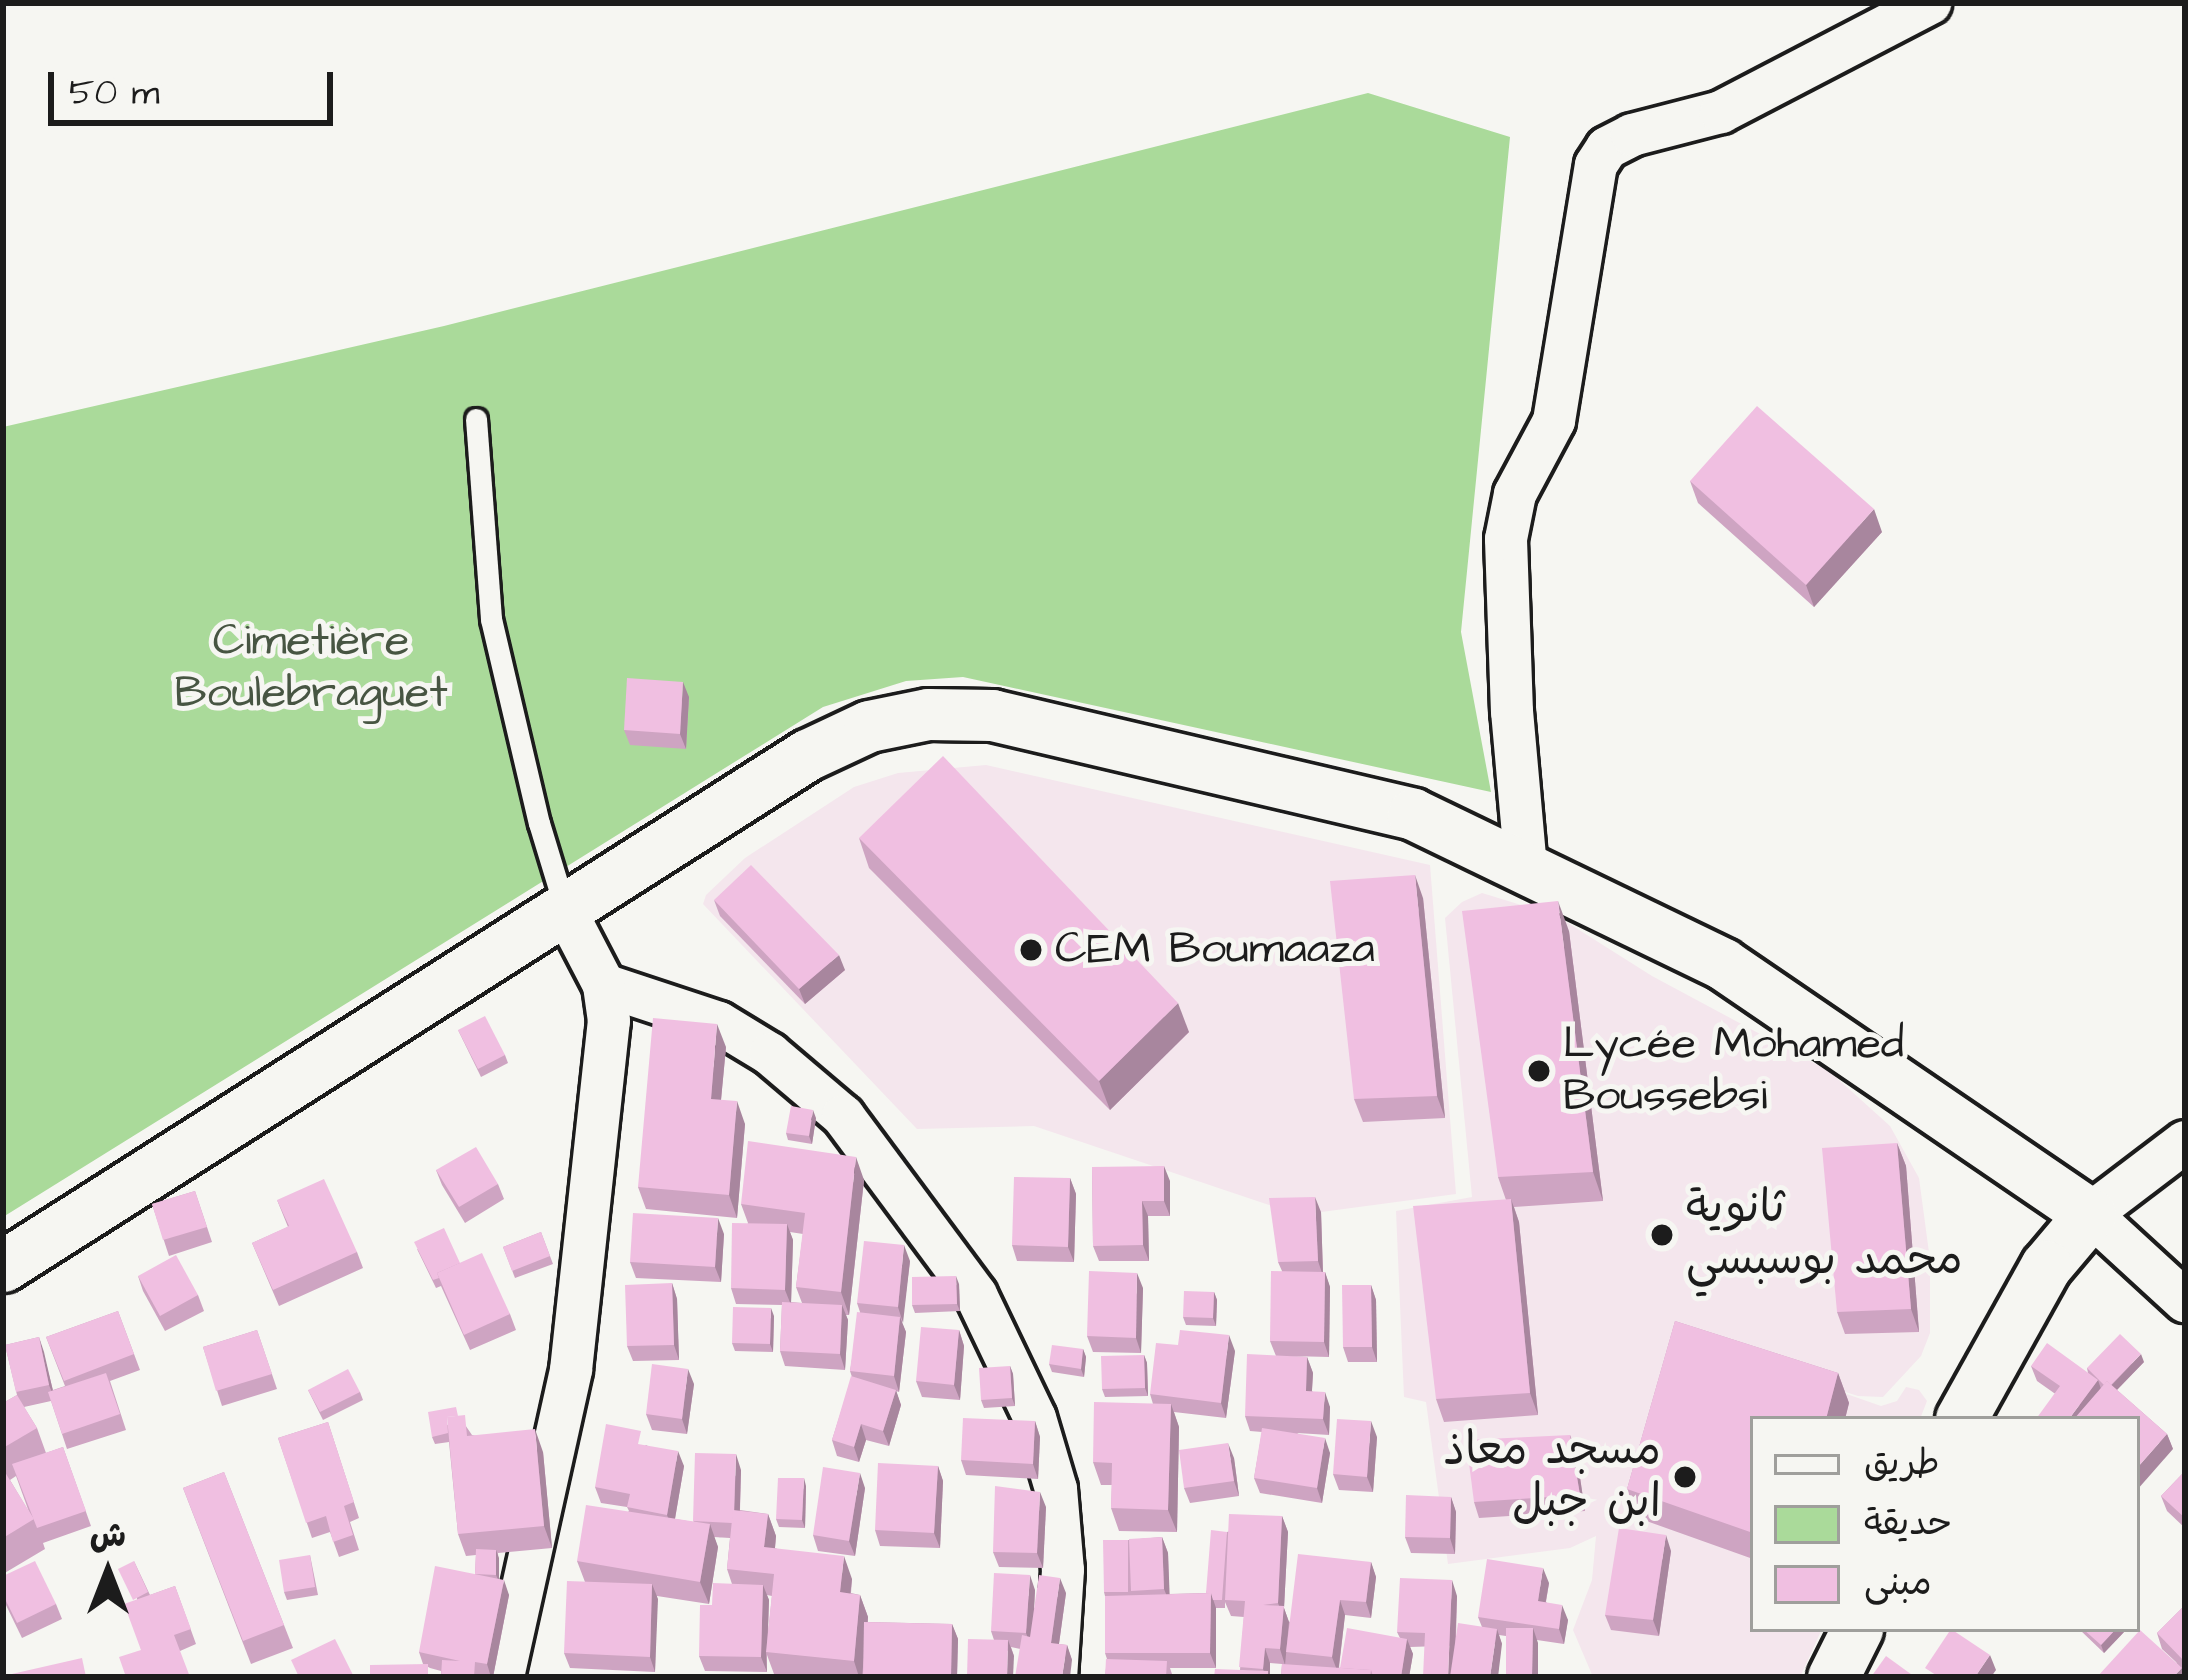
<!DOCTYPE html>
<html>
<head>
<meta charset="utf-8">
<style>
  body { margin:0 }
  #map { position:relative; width:2188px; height:1680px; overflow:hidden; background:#f6f6f2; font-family:"Architects Daughter","Playpen Sans Arabic",sans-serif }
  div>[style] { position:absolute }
  .built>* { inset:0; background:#f4e6ed }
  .green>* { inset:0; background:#aada9a }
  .roads { filter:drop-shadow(3px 0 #1c1c1c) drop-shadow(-3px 0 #1c1c1c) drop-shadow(0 3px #1c1c1c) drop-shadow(0 -3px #1c1c1c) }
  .service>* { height:21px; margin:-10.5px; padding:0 10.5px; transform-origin:10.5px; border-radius:10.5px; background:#f6f6f2 }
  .minor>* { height:42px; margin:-21px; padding:0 21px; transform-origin:21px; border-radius:21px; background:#f6f6f2 }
  .tertiary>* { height:51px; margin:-25.5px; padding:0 25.5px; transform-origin:25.5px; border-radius:25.5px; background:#f6f6f2 }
  .wall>* { inset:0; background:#cea4c2 }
  .shaded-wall>* { inset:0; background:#a8869e }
  .building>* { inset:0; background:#f0bfe1 }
  .dots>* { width:33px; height:33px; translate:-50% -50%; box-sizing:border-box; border:6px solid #f6f6f2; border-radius:50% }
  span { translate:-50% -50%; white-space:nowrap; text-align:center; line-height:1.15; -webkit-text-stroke:10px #f6f6f2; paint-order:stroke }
  .park-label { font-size:45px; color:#475542 }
  .poi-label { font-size:45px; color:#1c1c1c }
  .left { translate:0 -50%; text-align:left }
  .right { translate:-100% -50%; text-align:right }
  .frame { position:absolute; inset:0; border:6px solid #1c1c1c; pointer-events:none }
  .legend { position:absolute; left:1750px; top:1416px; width:390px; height:216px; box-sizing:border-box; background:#f6f6f2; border:3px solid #9f9f9c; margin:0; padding:15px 21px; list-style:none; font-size:36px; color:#1c1c1c }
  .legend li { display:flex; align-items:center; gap:24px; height:60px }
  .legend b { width:60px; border:3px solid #9f9f9c }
  .north { position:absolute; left:48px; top:1512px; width:120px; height:120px; -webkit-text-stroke:9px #f6f6f2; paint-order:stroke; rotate:0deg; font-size:33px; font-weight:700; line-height:48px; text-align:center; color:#1c1c1c }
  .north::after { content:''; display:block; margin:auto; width:42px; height:54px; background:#1c1c1c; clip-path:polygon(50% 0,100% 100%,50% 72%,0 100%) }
  .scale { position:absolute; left:48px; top:72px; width:285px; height:54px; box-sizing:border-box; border:6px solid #1c1c1c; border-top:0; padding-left:15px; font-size:36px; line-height:42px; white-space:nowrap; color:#1c1c1c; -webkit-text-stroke:9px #f6f6f2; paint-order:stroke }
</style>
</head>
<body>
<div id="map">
  <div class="built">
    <i style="clip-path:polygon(986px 765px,1430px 865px,1456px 1194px,1299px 1215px,1034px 1126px,917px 1129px,703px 904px,706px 895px,745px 858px,854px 787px,898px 773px)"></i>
    <i style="clip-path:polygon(1482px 893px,1557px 916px,1652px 976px,1829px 1071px,1890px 1126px,1919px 1178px,1930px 1260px,1930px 1333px,1921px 1356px,1883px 1397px,1858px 1396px,1798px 1377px,1881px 1406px,1897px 1401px,1906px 1387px,1919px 1390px,1927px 1401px,1920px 1419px,1753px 1419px,1753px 1629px,1822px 1629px,1800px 1677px,1593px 1677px,1573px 1630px,1592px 1580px,1596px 1536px,1570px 1548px,1448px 1564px,1426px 1402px,1404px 1397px,1396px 1211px,1472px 1197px,1445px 918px,1462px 902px)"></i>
  </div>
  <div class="green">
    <i style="clip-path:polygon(1368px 93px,1510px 137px,1461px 632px,1491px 792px,963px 677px,906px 681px,823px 707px,3px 1217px,3px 427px,444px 326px)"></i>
  </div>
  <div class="roads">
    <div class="service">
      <i style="left:476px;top:419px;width:201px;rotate:85.7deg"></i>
      <i style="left:491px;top:619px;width:210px;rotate:76.8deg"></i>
      <i style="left:539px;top:823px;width:93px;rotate:73.1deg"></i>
    </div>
    <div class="minor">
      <i style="left:1526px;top:868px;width:157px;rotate:-95.1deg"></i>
      <i style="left:1512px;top:712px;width:173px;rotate:-92deg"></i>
      <i style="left:1506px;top:539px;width:46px;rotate:-78.7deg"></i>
      <i style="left:1515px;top:494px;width:83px;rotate:-61.9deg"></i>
      <i style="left:1554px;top:421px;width:259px;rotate:-80.7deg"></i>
      <i style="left:1596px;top:165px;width:20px;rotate:-57deg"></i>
      <i style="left:1607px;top:148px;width:28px;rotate:-27deg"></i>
      <i style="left:1632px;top:135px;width:92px;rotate:-14.5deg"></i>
      <i style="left:1721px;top:112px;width:236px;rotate:-27.5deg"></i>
      <i style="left:604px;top:985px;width:121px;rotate:18.3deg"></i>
      <i style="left:719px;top:1023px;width:60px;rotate:31.3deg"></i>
      <i style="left:770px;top:1054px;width:96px;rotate:40.3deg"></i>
      <i style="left:843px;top:1116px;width:223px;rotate:53.4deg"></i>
      <i style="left:976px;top:1295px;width:136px;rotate:64.4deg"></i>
      <i style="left:1035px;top:1418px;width:74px;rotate:73.5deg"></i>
      <i style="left:1056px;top:1489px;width:81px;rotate:85.1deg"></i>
      <i style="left:1063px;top:1570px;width:107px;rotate:93.7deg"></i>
      <i style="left:2185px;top:1142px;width:119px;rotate:142.8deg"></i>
      <i style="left:2090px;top:1214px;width:129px;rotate:42.5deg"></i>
      <i style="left:503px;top:1677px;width:314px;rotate:-77.5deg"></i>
      <i style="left:571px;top:1370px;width:351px;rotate:-83.8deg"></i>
      <i style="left:609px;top:1021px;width:36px;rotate:-98deg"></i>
      <i style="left:604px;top:985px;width:82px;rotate:-117.5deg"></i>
    </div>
    <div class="tertiary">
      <i style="left:3px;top:1266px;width:953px;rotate:-32.44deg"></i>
      <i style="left:807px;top:755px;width:68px;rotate:-25.1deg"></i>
      <i style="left:869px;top:726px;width:60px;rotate:-11.5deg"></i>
      <i style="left:928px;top:714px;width:64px;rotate:0.9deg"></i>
      <i style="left:992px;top:715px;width:432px;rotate:13.2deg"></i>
      <i style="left:1413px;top:814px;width:344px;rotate:25.8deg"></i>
      <i style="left:1723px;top:964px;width:444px;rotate:34.3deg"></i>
      <i style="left:2090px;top:1214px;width:68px;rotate:130.2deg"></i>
      <i style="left:2046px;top:1266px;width:175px;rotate:119.1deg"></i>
      <i style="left:1833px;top:1677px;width:54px;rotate:-63.4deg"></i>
    </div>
  </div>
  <div class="wall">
    <i style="clip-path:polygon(1690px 481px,1882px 532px,1814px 607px,1698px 503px)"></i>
    <i style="clip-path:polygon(689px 697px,686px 749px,630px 745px,624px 730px)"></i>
    <i style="clip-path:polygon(859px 838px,1189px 1032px,1110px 1110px,869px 868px)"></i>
    <i style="clip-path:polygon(1423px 898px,1445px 1118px,1363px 1122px,1354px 1099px)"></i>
    <i style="clip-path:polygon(714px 900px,845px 970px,805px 1004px,720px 916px)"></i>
    <i style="clip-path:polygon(1569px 931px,1603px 1201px,1514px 1207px,1519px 1222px,1538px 1415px,1444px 1422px,1436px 1399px,1506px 1200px,1498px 1177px)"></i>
    <i style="clip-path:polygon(458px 1030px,505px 1055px,508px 1063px,481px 1077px)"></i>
    <i style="clip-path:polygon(726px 1047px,721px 1100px,745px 1124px,737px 1218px,646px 1209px,638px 1187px)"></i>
    <i style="clip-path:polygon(816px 1118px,812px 1144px,788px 1140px,786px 1133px)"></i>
    <i style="clip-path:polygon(1897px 1143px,1906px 1166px,1919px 1332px,1845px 1334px,1837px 1312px)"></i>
    <i style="clip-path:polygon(1092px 1167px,1170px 1181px,1170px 1216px,1148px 1216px,1149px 1261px,1099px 1261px,1093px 1246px)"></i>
    <i style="clip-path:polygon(436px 1170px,498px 1184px,504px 1199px,465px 1223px,442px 1185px)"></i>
    <i style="clip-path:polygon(1070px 1178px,1076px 1194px,1074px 1262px,1017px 1261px,1012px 1245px)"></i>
    <i style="clip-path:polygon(evenodd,864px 1180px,849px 1315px,846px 1315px,848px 1320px,845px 1370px,785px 1366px,780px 1351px,782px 1305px,736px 1304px,731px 1288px,748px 1223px,741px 1204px,864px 1180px,790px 1232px,803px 1234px,796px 1287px,802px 1303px,791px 1302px,793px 1240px,790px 1232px)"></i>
    <i style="clip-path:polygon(195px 1191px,212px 1242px,169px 1256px,152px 1204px)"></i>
    <i style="clip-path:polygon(277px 1200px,357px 1252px,363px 1268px,279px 1306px,252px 1243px,288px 1227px)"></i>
    <i style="clip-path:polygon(1321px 1212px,1323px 1272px,1325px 1272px,1330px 1287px,1329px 1357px,1290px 1356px,1307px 1357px,1313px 1373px,1312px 1391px,1330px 1407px,1329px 1435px,1297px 1433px,1330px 1453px,1322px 1503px,1260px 1493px,1254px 1478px,1262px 1432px,1250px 1431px,1245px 1416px,1276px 1356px,1270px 1341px,1282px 1271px,1278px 1262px)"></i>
    <i style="clip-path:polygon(541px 1232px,553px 1264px,515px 1278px,503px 1247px)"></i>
    <i style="clip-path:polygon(724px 1234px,721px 1282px,636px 1278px,630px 1262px)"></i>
    <i style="clip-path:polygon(417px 1249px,460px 1263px,510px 1314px,516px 1330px,470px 1350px,441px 1286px,436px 1288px)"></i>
    <i style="clip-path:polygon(910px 1261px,902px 1323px,906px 1332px,899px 1392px,896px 1391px,901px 1405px,889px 1446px,866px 1440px,859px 1462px,837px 1456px,832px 1440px,852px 1377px,850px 1371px,860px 1312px,857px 1303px)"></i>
    <i style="clip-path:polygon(138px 1276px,198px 1295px,204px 1311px,165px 1331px,143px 1291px)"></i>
    <i style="clip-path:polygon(672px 1283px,677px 1299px,679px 1360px,633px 1361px,627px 1346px)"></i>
    <i style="clip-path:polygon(959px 1284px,960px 1311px,915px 1313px,912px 1305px)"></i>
    <i style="clip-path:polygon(1371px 1285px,1376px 1300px,1377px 1362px,1348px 1362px,1343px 1347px)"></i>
    <i style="clip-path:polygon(1143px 1288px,1141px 1353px,1093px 1352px,1087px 1336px)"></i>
    <i style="clip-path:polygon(1214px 1292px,1217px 1300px,1216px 1326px,1186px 1325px,1183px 1317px)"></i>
    <i style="clip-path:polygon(evenodd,118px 1311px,140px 1370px,110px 1381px,126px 1430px,67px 1449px,51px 1401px,24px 1407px,37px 1428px,46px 1453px,63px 1447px,91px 1526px,43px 1543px,45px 1549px,3px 1574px,3px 1403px,17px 1395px,5px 1345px,39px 1337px,53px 1390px,65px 1386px,46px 1337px,118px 1311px,16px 1476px,29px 1512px,10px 1480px,16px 1476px)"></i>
    <i style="clip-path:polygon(774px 1316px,773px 1352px,735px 1351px,732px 1343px)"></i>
    <i style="clip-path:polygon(1675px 1321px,1838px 1373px,1849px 1403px,1845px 1419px,1753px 1419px,1753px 1559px,1638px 1518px,1627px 1489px)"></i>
    <i style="clip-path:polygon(257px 1330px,277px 1389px,222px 1406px,203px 1347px)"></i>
    <i style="clip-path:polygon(959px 1330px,964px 1346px,960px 1400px,922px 1397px,916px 1381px)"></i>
    <i style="clip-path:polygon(1083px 1349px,1086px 1357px,1084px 1377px,1052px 1372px,1049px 1364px)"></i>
    <i style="clip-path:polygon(1235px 1351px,1226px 1418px,1174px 1412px,1179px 1427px,1177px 1532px,1119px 1531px,1111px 1508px,1112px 1485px,1101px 1485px,1093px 1462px,1153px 1404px,1150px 1394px)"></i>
    <i style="clip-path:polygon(1144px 1355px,1147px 1363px,1148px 1396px,1105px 1397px,1102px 1389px)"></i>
    <i style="clip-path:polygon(2144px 1362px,2117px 1390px,2167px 1434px,2173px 1449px,2054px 1393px,2037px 1381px,2031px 1366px,2088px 1373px,2087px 1368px)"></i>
    <i style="clip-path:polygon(1010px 1366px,1013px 1374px,1015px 1406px,984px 1408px,981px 1400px)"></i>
    <i style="clip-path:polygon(694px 1384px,687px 1434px,652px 1430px,646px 1414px)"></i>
    <i style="clip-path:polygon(308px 1390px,360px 1392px,363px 1400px,323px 1420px)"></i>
    <i style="clip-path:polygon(459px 1416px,472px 1435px,543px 1452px,552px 1548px,498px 1553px,499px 1579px,509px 1595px,493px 1677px,441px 1677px,441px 1671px,430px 1668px,423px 1664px,419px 1652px,475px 1574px,476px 1555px,466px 1556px,458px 1534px,449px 1442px,435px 1444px,432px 1437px)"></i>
    <i style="clip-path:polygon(1035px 1421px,1040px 1437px,1038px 1479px,966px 1475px,961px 1460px)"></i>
    <i style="clip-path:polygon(328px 1422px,359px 1518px,350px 1522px,359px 1550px,339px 1557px,330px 1532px,312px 1538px,278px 1438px)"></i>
    <i style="clip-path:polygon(1570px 1435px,1576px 1451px,1585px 1511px,1479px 1518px,1474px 1502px)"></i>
    <i style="clip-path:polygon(1377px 1437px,1373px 1492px,1339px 1490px,1333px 1474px)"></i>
    <i style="clip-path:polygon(evenodd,646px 1445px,684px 1466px,675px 1519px,693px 1522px,741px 1470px,740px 1510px,768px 1514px,776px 1536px,775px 1548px,852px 1579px,851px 1593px,860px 1595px,868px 1617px,868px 1622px,952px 1624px,958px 1639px,957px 1677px,800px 1677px,774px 1674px,767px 1655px,767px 1672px,705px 1671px,699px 1656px,712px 1605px,732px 1584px,727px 1569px,730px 1538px,714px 1537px,718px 1547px,709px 1604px,657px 1596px,655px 1672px,570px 1668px,564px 1653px,585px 1582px,577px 1561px,629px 1511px,627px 1507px,601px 1503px,595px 1487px,646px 1445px,767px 1595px,772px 1596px,768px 1634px,769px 1600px,767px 1595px)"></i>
    <i style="clip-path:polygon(1234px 1458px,1239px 1496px,1190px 1503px,1184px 1488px)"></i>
    <i style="clip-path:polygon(938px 1466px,943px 1481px,940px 1548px,880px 1546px,875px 1530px)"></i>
    <i style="clip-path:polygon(2185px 1471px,2185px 1528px,2167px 1511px,2161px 1496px)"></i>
    <i style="clip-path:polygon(224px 1472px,293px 1648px,251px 1664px,183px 1488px)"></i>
    <i style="clip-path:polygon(806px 1486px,805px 1528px,779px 1527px,776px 1519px)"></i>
    <i style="clip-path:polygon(865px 1488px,855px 1556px,818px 1551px,813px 1535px)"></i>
    <i style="clip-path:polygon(1451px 1497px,1456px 1512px,1455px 1554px,1411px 1553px,1405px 1537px)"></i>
    <i style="clip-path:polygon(1046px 1507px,1043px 1568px,999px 1567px,993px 1552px)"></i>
    <i style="clip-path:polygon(1282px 1516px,1288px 1532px,1284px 1608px,1289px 1622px,1371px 1562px,1376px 1577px,1371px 1618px,1345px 1615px,1339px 1668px,1400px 1638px,1397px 1632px,1457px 1596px,1456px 1638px,1482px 1627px,1478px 1617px,1549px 1583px,1546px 1602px,1568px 1620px,1564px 1644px,1537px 1640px,1538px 1677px,1506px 1677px,1506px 1636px,1499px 1635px,1502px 1644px,1410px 1647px,1413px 1654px,1409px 1677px,1281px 1677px,1282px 1664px,1270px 1663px,1270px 1675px,1240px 1670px,1244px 1617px,1231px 1616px,1225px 1602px,1225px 1608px,1216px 1608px,1216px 1668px,1170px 1668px,1173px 1677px,1105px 1677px,1107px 1659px,1105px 1653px,1105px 1596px,1104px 1592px,1128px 1540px,1162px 1537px,1168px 1553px,1169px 1594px,1206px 1593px,1227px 1532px)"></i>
    <i style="clip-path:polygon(1671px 1551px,1659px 1636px,1611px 1630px,1605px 1615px)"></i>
    <i style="clip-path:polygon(310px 1555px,318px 1595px,287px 1600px,284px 1592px)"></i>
    <i style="clip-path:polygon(134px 1561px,150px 1595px,175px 1586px,196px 1644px,180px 1651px,141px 1650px)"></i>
    <i style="clip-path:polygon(3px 1576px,56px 1604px,62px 1619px,22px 1638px,3px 1599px)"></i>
    <i style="clip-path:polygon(1035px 1590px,1034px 1608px,1066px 1593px,1059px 1644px,1067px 1645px,1072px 1660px,1011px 1647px,1014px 1656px,994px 1640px,991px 1631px)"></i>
    <i style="clip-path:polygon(2185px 1605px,2185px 1672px,2182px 1669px,2185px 1677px,2176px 1662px,2162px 1649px,2157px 1633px)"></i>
    <i style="clip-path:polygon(2079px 1629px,2124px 1629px,2125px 1631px,2104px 1653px)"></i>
  </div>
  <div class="shaded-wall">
    <i style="clip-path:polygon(1874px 509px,1882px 532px,1814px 607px,1806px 585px)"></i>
    <i style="clip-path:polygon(683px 682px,689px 697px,686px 749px,680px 734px)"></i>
    <i style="clip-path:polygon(1415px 875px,1423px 898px,1445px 1118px,1437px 1096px)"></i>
    <i style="clip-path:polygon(1558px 901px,1569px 931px,1603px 1201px,1593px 1172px)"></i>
    <i style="clip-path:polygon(839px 955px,845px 970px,805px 1004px,799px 989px)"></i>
    <i style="clip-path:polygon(1178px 1003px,1189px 1032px,1110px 1110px,1099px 1081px)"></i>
    <i style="clip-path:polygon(717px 1024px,726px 1047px,719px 1121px,711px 1099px)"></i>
    <i style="clip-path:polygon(737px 1101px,745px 1124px,737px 1218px,729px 1195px)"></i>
    <i style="clip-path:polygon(813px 1110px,816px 1118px,812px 1144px,809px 1136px)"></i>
    <i style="clip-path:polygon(1897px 1143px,1906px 1166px,1919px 1332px,1911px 1309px)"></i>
    <i style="clip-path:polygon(856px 1157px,864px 1180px,849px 1315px,841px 1292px)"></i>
    <i style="clip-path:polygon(1164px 1166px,1170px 1181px,1170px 1216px,1164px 1201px)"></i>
    <i style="clip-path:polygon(1070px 1178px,1076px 1194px,1074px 1262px,1068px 1247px)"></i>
    <i style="clip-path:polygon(1315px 1197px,1321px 1212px,1323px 1276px,1318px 1261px)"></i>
    <i style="clip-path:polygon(1511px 1199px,1519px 1222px,1538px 1415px,1530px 1393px)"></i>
    <i style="clip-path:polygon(1142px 1201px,1148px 1216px,1149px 1261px,1143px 1245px)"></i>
    <i style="clip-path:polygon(718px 1218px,724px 1234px,721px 1282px,715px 1267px)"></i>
    <i style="clip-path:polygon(787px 1224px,793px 1240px,791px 1305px,785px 1290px)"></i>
    <i style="clip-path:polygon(904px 1245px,910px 1261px,903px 1323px,898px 1307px)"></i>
    <i style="clip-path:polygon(1325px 1272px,1330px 1287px,1329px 1357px,1324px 1342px)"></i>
    <i style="clip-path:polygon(1137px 1273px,1143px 1288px,1141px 1353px,1136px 1338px)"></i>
    <i style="clip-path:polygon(956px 1276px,959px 1284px,960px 1311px,957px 1304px)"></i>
    <i style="clip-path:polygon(672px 1283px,677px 1299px,679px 1360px,674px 1345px)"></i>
    <i style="clip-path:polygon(1371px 1285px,1376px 1300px,1377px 1362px,1372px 1347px)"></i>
    <i style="clip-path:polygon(1214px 1292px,1217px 1300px,1216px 1326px,1213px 1318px)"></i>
    <i style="clip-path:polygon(842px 1305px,848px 1320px,845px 1370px,840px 1354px)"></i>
    <i style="clip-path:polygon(771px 1308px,774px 1316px,773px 1352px,770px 1344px)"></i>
    <i style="clip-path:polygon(900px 1317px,906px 1332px,899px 1392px,894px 1376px)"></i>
    <i style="clip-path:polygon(959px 1330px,964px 1346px,960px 1400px,954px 1385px)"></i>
    <i style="clip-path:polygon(1229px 1335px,1235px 1351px,1226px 1418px,1221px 1403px)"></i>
    <i style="clip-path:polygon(39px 1337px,44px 1352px,55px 1400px,49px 1385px)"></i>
    <i style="clip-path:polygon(1083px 1349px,1086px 1357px,1084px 1377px,1081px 1369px)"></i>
    <i style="clip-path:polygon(2141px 1354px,2144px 1362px,2110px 1397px,2108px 1389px)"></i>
    <i style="clip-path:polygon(1144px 1355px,1147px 1363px,1148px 1396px,1145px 1388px)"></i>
    <i style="clip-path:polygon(1307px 1357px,1313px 1373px,1311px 1406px,1306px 1391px)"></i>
    <i style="clip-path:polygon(1010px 1366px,1013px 1374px,1015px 1406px,1012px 1398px)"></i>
    <i style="clip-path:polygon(688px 1369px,694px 1384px,687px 1434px,682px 1419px)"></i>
    <i style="clip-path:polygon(1838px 1373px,1849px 1403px,1845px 1419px,1826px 1419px)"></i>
    <i style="clip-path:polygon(2098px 1380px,2103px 1395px,2086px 1419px,2069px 1419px)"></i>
    <i style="clip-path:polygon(896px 1390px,901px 1405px,889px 1446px,883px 1431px)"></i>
    <i style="clip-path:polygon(1325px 1392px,1330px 1407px,1329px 1435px,1323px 1419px)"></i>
    <i style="clip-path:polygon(1171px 1404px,1179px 1427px,1177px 1532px,1168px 1510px)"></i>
    <i style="clip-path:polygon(1035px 1421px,1040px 1437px,1038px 1479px,1033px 1464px)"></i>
    <i style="clip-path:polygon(1371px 1421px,1377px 1437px,1373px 1492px,1367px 1477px)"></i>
    <i style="clip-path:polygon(861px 1424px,866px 1440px,859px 1462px,854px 1447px)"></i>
    <i style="clip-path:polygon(535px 1429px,543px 1452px,552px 1548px,544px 1526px)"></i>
    <i style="clip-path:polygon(2167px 1434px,2173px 1449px,2137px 1490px,2137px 1468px)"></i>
    <i style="clip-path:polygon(1570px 1435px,1576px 1451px,1585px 1511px,1580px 1495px)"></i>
    <i style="clip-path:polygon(1325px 1438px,1330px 1453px,1322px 1503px,1317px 1488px)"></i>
    <i style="clip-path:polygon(1228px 1443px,1234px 1458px,1239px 1496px,1234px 1481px)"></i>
    <i style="clip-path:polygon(678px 1451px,684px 1466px,673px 1530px,667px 1515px)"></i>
    <i style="clip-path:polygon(736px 1454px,741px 1470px,739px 1538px,734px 1523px)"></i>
    <i style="clip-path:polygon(938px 1466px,943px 1481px,940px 1548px,934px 1533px)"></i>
    <i style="clip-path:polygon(860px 1473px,865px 1488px,855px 1556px,849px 1541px)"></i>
    <i style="clip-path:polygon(804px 1478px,806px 1486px,805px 1528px,802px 1520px)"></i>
    <i style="clip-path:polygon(1040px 1492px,1046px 1507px,1043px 1568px,1037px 1553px)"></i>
    <i style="clip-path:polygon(1451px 1497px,1456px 1512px,1455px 1554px,1450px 1538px)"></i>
    <i style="clip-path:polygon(768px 1514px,776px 1536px,773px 1570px,764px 1547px)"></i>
    <i style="clip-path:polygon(1282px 1516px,1288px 1532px,1284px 1608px,1289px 1622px,1285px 1665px,1280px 1649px,1283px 1616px,1278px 1603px)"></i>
    <i style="clip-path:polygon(710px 1524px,718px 1547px,709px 1604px,700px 1582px)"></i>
    <i style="clip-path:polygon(1666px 1535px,1671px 1551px,1659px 1636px,1653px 1620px)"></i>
    <i style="clip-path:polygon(1162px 1537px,1168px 1553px,1170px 1604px,1164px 1589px)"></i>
    <i style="clip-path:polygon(496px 1550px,499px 1558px,499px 1582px,496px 1575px)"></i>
    <i style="clip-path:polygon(844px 1556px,852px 1579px,848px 1615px,840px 1592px)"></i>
    <i style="clip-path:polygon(1371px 1562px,1376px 1577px,1371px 1618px,1366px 1602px)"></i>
    <i style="clip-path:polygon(1543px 1568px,1549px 1583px,1543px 1617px,1538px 1601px)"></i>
    <i style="clip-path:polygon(1030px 1575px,1035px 1590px,1032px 1649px,1026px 1633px)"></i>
    <i style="clip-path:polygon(1060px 1578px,1066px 1593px,1057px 1658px,1051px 1643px)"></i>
    <i style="clip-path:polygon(504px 1580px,509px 1595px,493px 1677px,491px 1677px,487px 1664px)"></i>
    <i style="clip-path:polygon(1452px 1580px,1457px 1596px,1454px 1677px,1448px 1677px)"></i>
    <i style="clip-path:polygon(652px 1584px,658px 1599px,655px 1672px,650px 1657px)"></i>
    <i style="clip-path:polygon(763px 1585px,769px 1600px,767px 1652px,766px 1652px,767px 1672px,761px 1657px)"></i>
    <i style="clip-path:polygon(1211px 1593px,1216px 1608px,1216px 1668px,1210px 1653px)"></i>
    <i style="clip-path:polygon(860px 1595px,868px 1617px,862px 1677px,859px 1677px,854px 1661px)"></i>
    <i style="clip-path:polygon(1340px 1600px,1345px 1615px,1338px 1673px,1332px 1657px)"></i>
    <i style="clip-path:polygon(1562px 1605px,1568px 1620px,1564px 1644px,1559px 1629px)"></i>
    <i style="clip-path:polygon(952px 1624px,958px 1639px,957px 1677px,951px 1677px)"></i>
    <i style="clip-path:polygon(1533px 1628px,1538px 1643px,1538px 1677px,1532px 1677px)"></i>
    <i style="clip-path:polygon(1497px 1629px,1502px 1644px,1498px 1677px,1490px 1677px)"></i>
    <i style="clip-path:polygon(2116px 1629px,2124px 1629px,2125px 1631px,2104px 1653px,2101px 1645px)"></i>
    <i style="clip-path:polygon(1407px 1639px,1413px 1654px,1409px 1677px,1401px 1677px)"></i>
    <i style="clip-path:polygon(1008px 1640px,1014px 1656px,1013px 1677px,1007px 1677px)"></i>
    <i style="clip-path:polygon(1067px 1645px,1072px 1660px,1070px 1677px,1062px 1677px)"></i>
    <i style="clip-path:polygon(1265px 1648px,1270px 1663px,1270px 1677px,1266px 1677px,1263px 1669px)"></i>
    <i style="clip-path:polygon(1990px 1655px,1996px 1670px,1991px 1677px,1975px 1677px)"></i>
    <i style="clip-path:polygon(2182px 1668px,2185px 1677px,2173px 1677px)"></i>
  </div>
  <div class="building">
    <i style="clip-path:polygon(1757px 406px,1874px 509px,1806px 585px,1690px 481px)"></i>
    <i style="clip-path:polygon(627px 678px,683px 682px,680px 734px,624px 730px)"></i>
    <i style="clip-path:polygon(943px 756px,1178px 1003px,1099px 1081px,859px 838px)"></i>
    <i style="clip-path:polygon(751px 865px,839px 955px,799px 989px,714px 900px)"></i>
    <i style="clip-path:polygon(1415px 875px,1437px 1096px,1354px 1099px,1330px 881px)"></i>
    <i style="clip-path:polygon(1558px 901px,1593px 1172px,1498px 1177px,1462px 911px)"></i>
    <i style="clip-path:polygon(485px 1016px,505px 1055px,478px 1069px,458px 1030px)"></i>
    <i style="clip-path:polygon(653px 1018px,717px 1024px,711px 1099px,737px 1101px,729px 1195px,638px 1187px)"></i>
    <i style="clip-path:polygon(791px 1106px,813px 1110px,809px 1136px,786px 1133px)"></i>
    <i style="clip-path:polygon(748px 1141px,856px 1157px,841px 1292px,796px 1287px,805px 1213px,741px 1204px)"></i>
    <i style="clip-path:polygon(1897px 1143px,1911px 1309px,1837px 1312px,1822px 1148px)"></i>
    <i style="clip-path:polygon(476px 1147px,498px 1184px,459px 1207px,436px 1170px)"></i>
    <i style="clip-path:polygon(1164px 1166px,1164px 1201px,1142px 1201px,1143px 1245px,1093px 1246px,1092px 1167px)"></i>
    <i style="clip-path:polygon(1014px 1177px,1070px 1178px,1068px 1247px,1012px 1245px)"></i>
    <i style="clip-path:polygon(324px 1179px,357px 1252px,273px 1290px,252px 1243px,289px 1226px,277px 1200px)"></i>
    <i style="clip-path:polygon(195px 1191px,207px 1227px,163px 1240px,152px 1204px)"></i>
    <i style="clip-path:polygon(1315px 1197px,1318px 1261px,1278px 1262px,1269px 1198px)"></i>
    <i style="clip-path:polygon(1511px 1199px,1530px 1393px,1436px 1399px,1413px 1206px)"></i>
    <i style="clip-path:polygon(633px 1213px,718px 1218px,715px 1267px,630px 1262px)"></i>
    <i style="clip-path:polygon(732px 1223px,787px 1224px,785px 1290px,731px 1288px)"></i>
    <i style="clip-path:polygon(444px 1228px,460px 1263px,437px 1273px,439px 1278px,433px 1280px,414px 1242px)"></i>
    <i style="clip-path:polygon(541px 1232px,550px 1256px,512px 1271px,503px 1247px)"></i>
    <i style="clip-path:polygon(864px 1241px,904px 1245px,898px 1307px,857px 1303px)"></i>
    <i style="clip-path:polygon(482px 1253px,510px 1314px,464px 1335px,437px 1273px)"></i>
    <i style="clip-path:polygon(176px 1255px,198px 1295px,160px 1316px,138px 1276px)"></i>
    <i style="clip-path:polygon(1089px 1271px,1137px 1273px,1136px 1338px,1087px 1336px)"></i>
    <i style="clip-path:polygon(1271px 1271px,1325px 1272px,1324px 1342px,1270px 1341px)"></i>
    <i style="clip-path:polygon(956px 1276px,957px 1304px,912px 1305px,912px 1277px)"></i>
    <i style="clip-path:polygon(672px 1283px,674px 1345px,627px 1346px,625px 1285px)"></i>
    <i style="clip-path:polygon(1342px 1285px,1371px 1285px,1372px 1347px,1343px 1347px)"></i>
    <i style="clip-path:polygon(1184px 1291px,1214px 1292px,1213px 1318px,1183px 1317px)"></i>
    <i style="clip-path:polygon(782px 1302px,842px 1305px,840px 1354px,780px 1351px)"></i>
    <i style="clip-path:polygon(733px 1307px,771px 1308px,770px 1344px,732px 1343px)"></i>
    <i style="clip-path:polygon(118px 1311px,134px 1354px,64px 1381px,46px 1337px)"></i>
    <i style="clip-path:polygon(857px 1312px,900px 1317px,894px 1376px,850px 1371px)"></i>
    <i style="clip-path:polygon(1675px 1321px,1838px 1373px,1826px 1419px,1753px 1419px,1753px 1533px,1627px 1489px)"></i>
    <i style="clip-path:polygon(921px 1327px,959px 1330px,954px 1385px,916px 1381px)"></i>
    <i style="clip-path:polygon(257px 1330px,272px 1374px,216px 1391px,203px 1347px)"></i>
    <i style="clip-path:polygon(1180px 1330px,1229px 1335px,1221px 1403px,1150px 1394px,1156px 1343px,1178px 1345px)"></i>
    <i style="clip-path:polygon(2120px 1334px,2141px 1354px,2111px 1385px,2107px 1381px,2104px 1385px,2087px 1368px)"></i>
    <i style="clip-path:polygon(39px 1337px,49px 1385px,16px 1392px,5px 1345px)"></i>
    <i style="clip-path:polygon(2047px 1343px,2098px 1380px,2069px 1419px,2036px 1419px,2060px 1386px,2031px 1366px)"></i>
    <i style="clip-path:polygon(1052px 1345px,1083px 1349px,1081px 1369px,1049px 1364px)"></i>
    <i style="clip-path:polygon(1247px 1354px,1307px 1357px,1306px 1391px,1325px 1392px,1323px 1419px,1245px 1416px)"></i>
    <i style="clip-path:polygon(1144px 1355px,1145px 1388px,1102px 1389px,1101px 1356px)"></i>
    <i style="clip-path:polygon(652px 1364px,688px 1369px,682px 1419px,646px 1414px)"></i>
    <i style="clip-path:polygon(1010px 1366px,1012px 1398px,981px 1400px,979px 1368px)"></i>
    <i style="clip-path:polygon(348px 1369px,360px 1392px,320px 1412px,308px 1390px)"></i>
    <i style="clip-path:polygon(106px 1373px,120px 1414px,62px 1434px,48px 1392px)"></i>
    <i style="clip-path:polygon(851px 1376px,896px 1390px,883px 1431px,861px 1424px,854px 1447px,832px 1440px)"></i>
    <i style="clip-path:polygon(2107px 1381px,2167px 1434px,2137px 1468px,2137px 1419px,2074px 1419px)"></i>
    <i style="clip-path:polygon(17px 1395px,37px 1428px,3px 1448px,3px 1403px)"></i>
    <i style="clip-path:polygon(1094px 1402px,1171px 1404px,1168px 1510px,1111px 1508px,1112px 1463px,1093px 1462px)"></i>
    <i style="clip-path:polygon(456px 1407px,458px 1416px,447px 1417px,448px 1433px,432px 1437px,428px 1412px)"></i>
    <i style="clip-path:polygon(465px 1415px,467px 1436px,535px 1429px,544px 1526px,458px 1534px,447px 1417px)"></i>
    <i style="clip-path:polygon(963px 1418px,1035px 1421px,1033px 1464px,961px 1460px)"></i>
    <i style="clip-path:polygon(1337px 1419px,1371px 1421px,1367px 1477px,1333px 1474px)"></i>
    <i style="clip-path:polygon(328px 1422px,354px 1502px,344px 1506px,353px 1535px,333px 1542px,326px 1516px,306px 1523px,278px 1438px)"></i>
    <i style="clip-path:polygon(606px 1424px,641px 1431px,638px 1444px,678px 1451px,667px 1515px,627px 1507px,630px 1494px,595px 1487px)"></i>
    <i style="clip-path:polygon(1262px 1428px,1325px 1438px,1317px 1488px,1254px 1478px)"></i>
    <i style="clip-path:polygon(1570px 1435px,1580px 1495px,1474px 1502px,1466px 1440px)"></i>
    <i style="clip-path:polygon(1228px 1443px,1234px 1481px,1184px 1488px,1179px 1450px)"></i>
    <i style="clip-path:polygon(63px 1447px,86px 1511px,37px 1528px,12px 1464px)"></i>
    <i style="clip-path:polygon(695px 1453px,736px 1454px,734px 1510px,732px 1523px,693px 1521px)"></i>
    <i style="clip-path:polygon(878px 1463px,938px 1466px,934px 1533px,875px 1530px)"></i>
    <i style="clip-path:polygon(823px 1467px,860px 1473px,849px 1541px,813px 1535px)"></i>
    <i style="clip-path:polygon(3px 1469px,34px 1519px,3px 1538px)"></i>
    <i style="clip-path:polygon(2185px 1471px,2185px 1518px,2161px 1496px)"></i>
    <i style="clip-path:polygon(224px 1472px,284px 1625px,243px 1641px,183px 1488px)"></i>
    <i style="clip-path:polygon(778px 1478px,804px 1478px,802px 1520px,776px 1519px)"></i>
    <i style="clip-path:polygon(995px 1486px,1040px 1492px,1037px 1553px,993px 1552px)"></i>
    <i style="clip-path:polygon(1406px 1495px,1451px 1497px,1450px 1538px,1405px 1537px)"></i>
    <i style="clip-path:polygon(586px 1505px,710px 1524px,700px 1582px,577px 1561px)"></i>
    <i style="clip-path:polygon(733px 1510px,768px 1514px,764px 1547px,844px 1556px,840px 1592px,860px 1595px,854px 1661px,766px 1652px,774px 1574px,727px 1569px)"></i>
    <i style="clip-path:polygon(1229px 1514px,1282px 1516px,1278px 1603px,1263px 1605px,1284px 1606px,1280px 1649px,1265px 1648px,1263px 1669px,1239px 1667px,1245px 1601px,1225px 1600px)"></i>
    <i style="clip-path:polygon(1619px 1528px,1666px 1535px,1653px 1620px,1605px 1615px)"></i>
    <i style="clip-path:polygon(1211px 1530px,1227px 1532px,1222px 1600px,1213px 1600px,1211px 1593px,1206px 1593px)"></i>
    <i style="clip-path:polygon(1162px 1537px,1164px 1589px,1131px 1591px,1129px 1539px)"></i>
    <i style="clip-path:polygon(1103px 1540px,1128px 1540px,1128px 1592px,1104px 1592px)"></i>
    <i style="clip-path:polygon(476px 1549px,496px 1550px,496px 1575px,475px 1574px)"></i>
    <i style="clip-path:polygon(1298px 1554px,1371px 1562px,1366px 1602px,1340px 1600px,1332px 1657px,1286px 1652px)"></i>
    <i style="clip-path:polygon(310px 1555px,315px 1587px,284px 1592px,279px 1560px)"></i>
    <i style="clip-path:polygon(1487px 1559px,1543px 1568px,1538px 1601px,1562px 1605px,1559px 1629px,1478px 1617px)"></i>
    <i style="clip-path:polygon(35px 1561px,56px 1604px,17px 1623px,3px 1595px,3px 1576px)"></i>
    <i style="clip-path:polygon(134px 1561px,148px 1592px,133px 1600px,118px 1569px)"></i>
    <i style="clip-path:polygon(435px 1566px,504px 1580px,487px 1664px,475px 1662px,474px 1677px,441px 1677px,442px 1660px,460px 1661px,419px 1652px)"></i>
    <i style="clip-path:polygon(994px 1573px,1030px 1575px,1026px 1633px,991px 1631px)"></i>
    <i style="clip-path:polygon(1039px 1575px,1060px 1578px,1051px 1643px,1067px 1645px,1062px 1677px,1015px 1677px,1022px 1635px,1030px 1637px)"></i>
    <i style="clip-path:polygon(1400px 1578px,1452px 1580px,1448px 1677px,1423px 1677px,1425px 1633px,1397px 1632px)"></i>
    <i style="clip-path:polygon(567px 1581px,652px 1584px,650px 1657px,564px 1653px)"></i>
    <i style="clip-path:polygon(713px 1583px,763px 1585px,761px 1657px,699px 1656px,700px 1605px,712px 1605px)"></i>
    <i style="clip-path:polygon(175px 1586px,191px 1629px,174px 1635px,190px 1677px,126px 1677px,119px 1657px,141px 1650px,124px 1604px)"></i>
    <i style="clip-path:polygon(1211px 1593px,1210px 1653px,1105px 1653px,1105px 1596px)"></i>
    <i style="clip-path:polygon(2185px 1605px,2185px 1662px,2157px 1633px)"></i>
    <i style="clip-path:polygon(864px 1622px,952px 1624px,951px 1677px,863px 1677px)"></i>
    <i style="clip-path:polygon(1458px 1623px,1497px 1629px,1490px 1677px,1450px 1677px)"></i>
    <i style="clip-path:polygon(1347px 1628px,1407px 1639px,1401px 1677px,1378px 1677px,1373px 1676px,1371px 1670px,1340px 1668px)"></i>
    <i style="clip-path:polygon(1506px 1628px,1533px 1628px,1532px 1677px,1506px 1677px)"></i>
    <i style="clip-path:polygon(1951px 1629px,1990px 1655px,1975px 1677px,1939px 1677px,1925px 1668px)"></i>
    <i style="clip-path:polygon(2083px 1629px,2116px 1629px,2101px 1645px)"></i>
    <i style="clip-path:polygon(2140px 1630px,2182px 1668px,2173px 1677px,2097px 1677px)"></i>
    <i style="clip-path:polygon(335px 1639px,354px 1677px,299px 1677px,291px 1660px)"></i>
    <i style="clip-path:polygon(968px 1639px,1008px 1640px,1007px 1677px,967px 1677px)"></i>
    <i style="clip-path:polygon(1886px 1656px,1915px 1677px,1871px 1677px)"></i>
    <i style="clip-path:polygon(82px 1658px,86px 1677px,3px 1677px,3px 1676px)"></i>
    <i style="clip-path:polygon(1106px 1659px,1167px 1661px,1166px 1677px,1105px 1677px)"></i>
    <i style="clip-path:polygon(428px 1664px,428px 1677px,370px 1677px,370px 1665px)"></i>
    <i style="clip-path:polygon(1282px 1664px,1371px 1670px,1370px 1677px,1281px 1677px)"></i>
    <i style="clip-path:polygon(1215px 1669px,1268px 1671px,1268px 1677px,1214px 1677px)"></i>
  </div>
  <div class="dots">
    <i style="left:1031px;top:950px;background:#1c1c1c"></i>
    <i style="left:1539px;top:1071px;background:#1c1c1c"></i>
    <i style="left:1662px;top:1235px;background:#1c1c1c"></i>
    <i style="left:1685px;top:1477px;background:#1c1c1c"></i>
  </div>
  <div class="park-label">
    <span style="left:311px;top:668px">Cimetière<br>Boulebraguet</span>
  </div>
  <div class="poi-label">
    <span class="left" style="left:1055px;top:950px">CEM Boumaaza</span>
    <span class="left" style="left:1563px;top:1071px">Lycée Mohamed<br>Boussebsi</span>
    <span class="left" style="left:1686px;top:1235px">ثانوية<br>محمد بوسبسي</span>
    <span class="right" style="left:1661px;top:1477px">مسجد معاذ<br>ابن جبل</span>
  </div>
  <div class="frame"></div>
  <ul class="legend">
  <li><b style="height:15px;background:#f6f6f2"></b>طريق</li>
  <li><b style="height:33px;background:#aada9a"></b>حديقة</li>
  <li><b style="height:33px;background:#f0bfe1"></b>مبنى</li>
  </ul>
  <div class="north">ش</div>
  <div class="scale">50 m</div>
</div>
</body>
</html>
